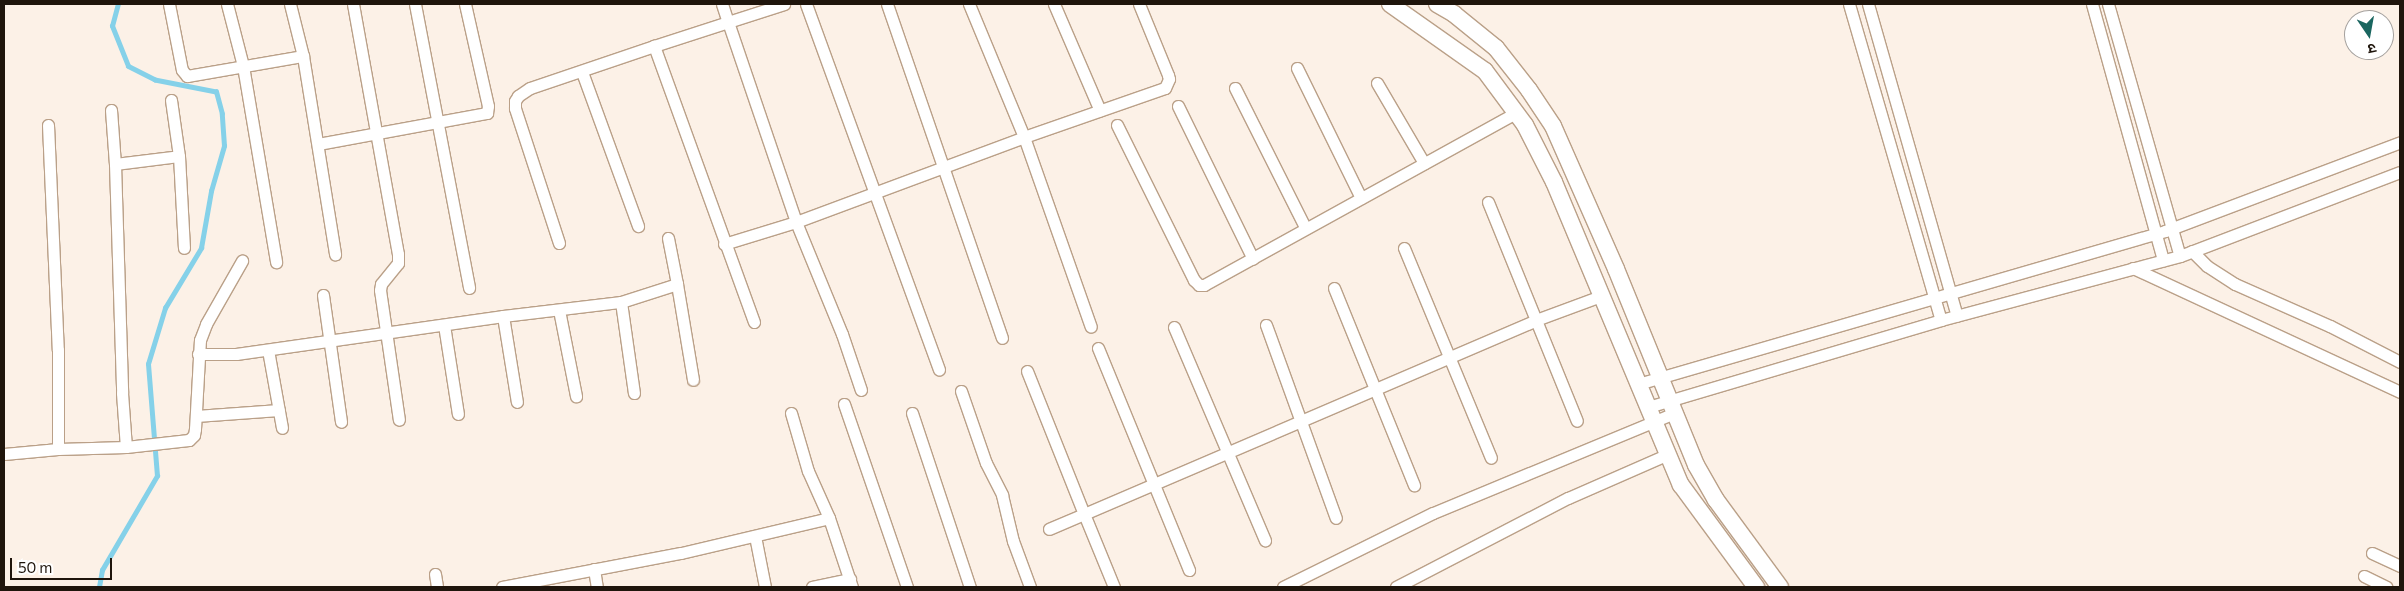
<!DOCTYPE html>
<html>
<head>
<meta charset="utf-8">
<style>
  body { margin:0 }
  #map { position:relative; width:2404px; height:591px; overflow:hidden; background:#fcf1e7; font-family:Commissioner,"Noto Sans Devanagari",sans-serif }
  div>[style] { position:absolute }
  .stream>* { height:4.5px; margin:-2.25px; padding:0 2.25px; transform-origin:2.25px; border-radius:2.25px; background:#85d1e9 }
  .roads { filter:drop-shadow(1px 0 #baa088) drop-shadow(-1px 0 #baa088) drop-shadow(0 1px #baa088) drop-shadow(0 -1px #baa088) }
  .minor>* { height:11px; margin:-5.5px; padding:0 5.5px; transform-origin:5.5px; border-radius:5.5px; background:#fff }
  .secondary>* { height:16px; margin:-8px; padding:0 8px; transform-origin:8px; border-radius:8px; background:#fff }
  span { translate:-50% -50%; white-space:nowrap; text-align:center; line-height:1.15; -webkit-text-stroke:5px #fff; paint-order:stroke }
  .frame { position:absolute; inset:0; border:5px solid #1f150c; pointer-events:none }
  .north { position:absolute; left:2344px; top:10px; width:50px; height:50px; box-sizing:border-box; background:#fff; border:1px solid #a5a19e; border-radius:50%; rotate:168deg; font-size:14px; font-weight:700; line-height:20px; text-align:center; color:#1f150c }
  .north::after { content:''; display:block; margin:auto; width:18px; height:22px; background:#1a6660; clip-path:polygon(50% 0,100% 100%,50% 72%,0 100%) }
  .scale { position:absolute; left:10px; top:558px; width:102px; height:22px; box-sizing:border-box; border:2px solid #1f150c; border-top:0; padding-left:6px; font-size:15px; line-height:18px; white-space:nowrap; color:#1f150c; -webkit-text-stroke:4px #fff; paint-order:stroke }
</style>
</head>
<body>
<div id="map">
  <div class="stream">
    <i style="left:99px;top:587px;width:17px;rotate:-80deg"></i>
    <i style="left:102px;top:570px;width:109px;rotate:-59.7deg"></i>
    <i style="left:157px;top:476px;width:112px;rotate:-94.6deg"></i>
    <i style="left:148px;top:364px;width:59px;rotate:-73.1deg"></i>
    <i style="left:165px;top:308px;width:70px;rotate:-59deg"></i>
    <i style="left:201px;top:248px;width:58px;rotate:-80deg"></i>
    <i style="left:211px;top:191px;width:47px;rotate:-73.9deg"></i>
    <i style="left:224px;top:146px;width:32px;rotate:-94deg"></i>
    <i style="left:222px;top:114px;width:23px;rotate:-105deg"></i>
    <i style="left:216px;top:92px;width:62px;rotate:-168.9deg"></i>
    <i style="left:155px;top:80px;width:30px;rotate:-153deg"></i>
    <i style="left:128px;top:66px;width:43px;rotate:-111.8deg"></i>
    <i style="left:112px;top:26px;width:23px;rotate:-75deg"></i>
  </div>
  <div class="roads">
    <div class="minor">
      <i style="left:169px;top:4px;width:67px;rotate:78.9deg"></i>
      <i style="left:182px;top:70px;width:8px;rotate:50deg"></i>
      <i style="left:187px;top:76px;width:118px;rotate:-9.8deg"></i>
      <i style="left:227px;top:4px;width:64px;rotate:75.5deg"></i>
      <i style="left:243px;top:66px;width:199px;rotate:80.4deg"></i>
      <i style="left:290px;top:4px;width:54px;rotate:76deg"></i>
      <i style="left:303px;top:56px;width:201px;rotate:80.8deg"></i>
      <i style="left:353px;top:4px;width:254px;rotate:79.8deg"></i>
      <i style="left:398px;top:254px;width:9px;rotate:90deg"></i>
      <i style="left:398px;top:263px;width:27px;rotate:129deg"></i>
      <i style="left:381px;top:284px;width:6px;rotate:99deg"></i>
      <i style="left:380px;top:290px;width:131px;rotate:81.7deg"></i>
      <i style="left:415px;top:4px;width:289px;rotate:79.2deg"></i>
      <i style="left:722px;top:4px;width:19px;rotate:72deg"></i>
      <i style="left:728px;top:22px;width:59px;rotate:-17.8deg"></i>
      <i style="left:806px;top:4px;width:389px;rotate:70deg"></i>
      <i style="left:887px;top:4px;width:353px;rotate:71deg"></i>
      <i style="left:969px;top:4px;width:144px;rotate:67.5deg"></i>
      <i style="left:1024px;top:137px;width:201px;rotate:70.6deg"></i>
      <i style="left:1054px;top:4px;width:116px;rotate:66.7deg"></i>
      <i style="left:1849px;top:4px;width:329px;rotate:73.8deg"></i>
      <i style="left:1868px;top:4px;width:324px;rotate:74.1deg"></i>
      <i style="left:2092px;top:4px;width:266px;rotate:74.5deg"></i>
      <i style="left:2108px;top:4px;width:262px;rotate:74.1deg"></i>
      <i style="left:1297px;top:68px;width:145px;rotate:63.8deg"></i>
      <i style="left:582px;top:72px;width:164px;rotate:70deg"></i>
      <i style="left:1377px;top:83px;width:93px;rotate:59.6deg"></i>
      <i style="left:1235px;top:88px;width:156px;rotate:63.3deg"></i>
      <i style="left:171px;top:100px;width:57px;rotate:81.9deg"></i>
      <i style="left:179px;top:156px;width:92px;rotate:86.9deg"></i>
      <i style="left:1178px;top:106px;width:170px;rotate:63.9deg"></i>
      <i style="left:111px;top:110px;width:54px;rotate:85.8deg"></i>
      <i style="left:115px;top:164px;width:229px;rotate:88.2deg"></i>
      <i style="left:122px;top:393px;width:54px;rotate:85.8deg"></i>
      <i style="left:48px;top:125px;width:225px;rotate:87.5deg"></i>
      <i style="left:58px;top:350px;width:99px;rotate:90deg"></i>
      <i style="left:1117px;top:125px;width:173px;rotate:63.6deg"></i>
      <i style="left:1194px;top:280px;width:7px;rotate:45deg"></i>
      <i style="left:1199px;top:285px;width:5px"></i>
      <i style="left:1204px;top:285px;width:355px;rotate:-28.9deg"></i>
      <i style="left:318px;top:144px;width:172px;rotate:-10.4deg"></i>
      <i style="left:487px;top:113px;width:7px;rotate:-82deg"></i>
      <i style="left:488px;top:106px;width:105px;rotate:-102.7deg"></i>
      <i style="left:115px;top:164px;width:64px;rotate:-7.1deg"></i>
      <i style="left:1488px;top:202px;width:236px;rotate:67.9deg"></i>
      <i style="left:668px;top:238px;width:47px;rotate:78.9deg"></i>
      <i style="left:559px;top:243px;width:142px;rotate:-108.1deg"></i>
      <i style="left:515px;top:108px;width:7px;rotate:-90deg"></i>
      <i style="left:515px;top:101px;width:6px;rotate:-59deg"></i>
      <i style="left:518px;top:96px;width:14px;rotate:-34deg"></i>
      <i style="left:530px;top:88px;width:131px;rotate:-18.7deg"></i>
      <i style="left:724px;top:244px;width:75px;rotate:-17deg"></i>
      <i style="left:796px;top:222px;width:243px;rotate:-20.4deg"></i>
      <i style="left:1024px;top:137px;width:149px;rotate:-19.2deg"></i>
      <i style="left:1165px;top:88px;width:10px;rotate:-66deg"></i>
      <i style="left:1169px;top:79px;width:4px;rotate:-104deg"></i>
      <i style="left:1168px;top:75px;width:77px;rotate:-112.2deg"></i>
      <i style="left:1404px;top:248px;width:227px;rotate:67.5deg"></i>
      <i style="left:2192px;top:251px;width:21px;rotate:45deg"></i>
      <i style="left:2207px;top:266px;width:33px;rotate:33deg"></i>
      <i style="left:2235px;top:284px;width:104px;rotate:23.9deg"></i>
      <i style="left:2330px;top:326px;width:79px;rotate:27.2deg"></i>
      <i style="left:2133px;top:268px;width:294px;rotate:24.9deg"></i>
      <i style="left:1334px;top:288px;width:213px;rotate:67.9deg"></i>
      <i style="left:323px;top:295px;width:128px;rotate:81.9deg"></i>
      <i style="left:621px;top:302px;width:92px;rotate:81.9deg"></i>
      <i style="left:559px;top:310px;width:88px;rotate:78.8deg"></i>
      <i style="left:503px;top:316px;width:87px;rotate:80.8deg"></i>
      <i style="left:754px;top:322px;width:294px;rotate:-109.9deg"></i>
      <i style="left:654px;top:46px;width:78px;rotate:-18deg"></i>
      <i style="left:728px;top:22px;width:211px;rotate:71.2deg"></i>
      <i style="left:796px;top:222px;width:121px;rotate:67.7deg"></i>
      <i style="left:842px;top:334px;width:59px;rotate:71.3deg"></i>
      <i style="left:444px;top:325px;width:90px;rotate:81.1deg"></i>
      <i style="left:1266px;top:325px;width:205px;rotate:70.1deg"></i>
      <i style="left:1174px;top:327px;width:232px;rotate:66.9deg"></i>
      <i style="left:1098px;top:348px;width:240px;rotate:67.7deg"></i>
      <i style="left:268px;top:350px;width:79px;rotate:79.8deg"></i>
      <i style="left:198px;top:354px;width:38px"></i>
      <i style="left:236px;top:354px;width:270px;rotate:-8.1deg"></i>
      <i style="left:503px;top:316px;width:119px;rotate:-6.8deg"></i>
      <i style="left:621px;top:302px;width:59px;rotate:-17.8deg"></i>
      <i style="left:677px;top:284px;width:97px;rotate:80.5deg"></i>
      <i style="left:1027px;top:371px;width:154px;rotate:68.3deg"></i>
      <i style="left:1084px;top:514px;width:38px;rotate:157deg"></i>
      <i style="left:1638px;top:384px;width:549px;rotate:-16.19deg"></i>
      <i style="left:2165px;top:231px;width:251px;rotate:-20.7deg"></i>
      <i style="left:961px;top:391px;width:76px;rotate:70.9deg"></i>
      <i style="left:986px;top:463px;width:36px;rotate:63deg"></i>
      <i style="left:1002px;top:495px;width:47px;rotate:76.6deg"></i>
      <i style="left:1013px;top:541px;width:49px;rotate:69.7deg"></i>
      <i style="left:844px;top:404px;width:194px;rotate:71deg"></i>
      <i style="left:1648px;top:407px;width:306px;rotate:-16.5deg"></i>
      <i style="left:1941px;top:320px;width:247px;rotate:-15deg"></i>
      <i style="left:2180px;top:256px;width:235px;rotate:-20.9deg"></i>
      <i style="left:791px;top:413px;width:60px;rotate:73.7deg"></i>
      <i style="left:808px;top:471px;width:51px;rotate:65.9deg"></i>
      <i style="left:912px;top:413px;width:183px;rotate:71.6deg"></i>
      <i style="left:196px;top:416px;width:83px;rotate:-4.1deg"></i>
      <i style="left:4px;top:454px;width:54px;rotate:-5.3deg"></i>
      <i style="left:58px;top:449px;width:68px;rotate:-1.7deg"></i>
      <i style="left:126px;top:447px;width:63px;rotate:-6.3deg"></i>
      <i style="left:189px;top:440px;width:7px;rotate:-45deg"></i>
      <i style="left:194px;top:435px;width:6px;rotate:-81deg"></i>
      <i style="left:195px;top:429px;width:89px;rotate:-86.8deg"></i>
      <i style="left:200px;top:340px;width:17px;rotate:-69deg"></i>
      <i style="left:206px;top:324px;width:73px;rotate:-60.3deg"></i>
      <i style="left:755px;top:536px;width:52px;rotate:78.9deg"></i>
      <i style="left:2372px;top:553px;width:31px;rotate:25deg"></i>
      <i style="left:594px;top:569px;width:18px;rotate:81deg"></i>
      <i style="left:435px;top:574px;width:13px;rotate:81deg"></i>
      <i style="left:2364px;top:576px;width:25px;rotate:26deg"></i>
      <i style="left:502px;top:587px;width:182px;rotate:-10.8deg"></i>
      <i style="left:681px;top:553px;width:152px;rotate:-13.3deg"></i>
      <i style="left:829px;top:518px;width:73px;rotate:71.6deg"></i>
      <i style="left:812px;top:587px;width:39px;rotate:-12deg"></i>
      <i style="left:1114px;top:587px;width:79px;rotate:-112.3deg"></i>
      <i style="left:1084px;top:514px;width:492px;rotate:-23.2deg"></i>
      <i style="left:1536px;top:320px;width:69px;rotate:-20.3deg"></i>
      <i style="left:1283px;top:587px;width:167px;rotate:-26.3deg"></i>
      <i style="left:1433px;top:513px;width:262px;rotate:-22.5deg"></i>
      <i style="left:1396px;top:587px;width:194px;rotate:-27.4deg"></i>
      <i style="left:1568px;top:498px;width:109px;rotate:-23.7deg"></i>
    </div>
    <div class="secondary">
      <i style="left:1390px;top:4px;width:116px;rotate:35.2deg"></i>
      <i style="left:1485px;top:71px;width:67px;rotate:53.5deg"></i>
      <i style="left:1525px;top:125px;width:64px;rotate:63deg"></i>
      <i style="left:1554px;top:182px;width:329px;rotate:67.3deg"></i>
      <i style="left:1681px;top:485px;width:127px;rotate:53.7deg"></i>
      <i style="left:1437px;top:4px;width:20px;rotate:30deg"></i>
      <i style="left:1454px;top:14px;width:54px;rotate:39deg"></i>
      <i style="left:1496px;top:48px;width:53px;rotate:51.8deg"></i>
      <i style="left:1529px;top:90px;width:43px;rotate:56.3deg"></i>
      <i style="left:1553px;top:126px;width:156px;rotate:66.2deg"></i>
      <i style="left:1616px;top:269px;width:212px;rotate:67.8deg"></i>
      <i style="left:1696px;top:465px;width:40px;rotate:60.3deg"></i>
      <i style="left:1716px;top:500px;width:108px;rotate:53.7deg"></i>
    </div>
  </div>
  <div class="frame"></div>
  <div class="north">उ</div>
  <div class="scale">50 m</div>
</div>
</body>
</html>
